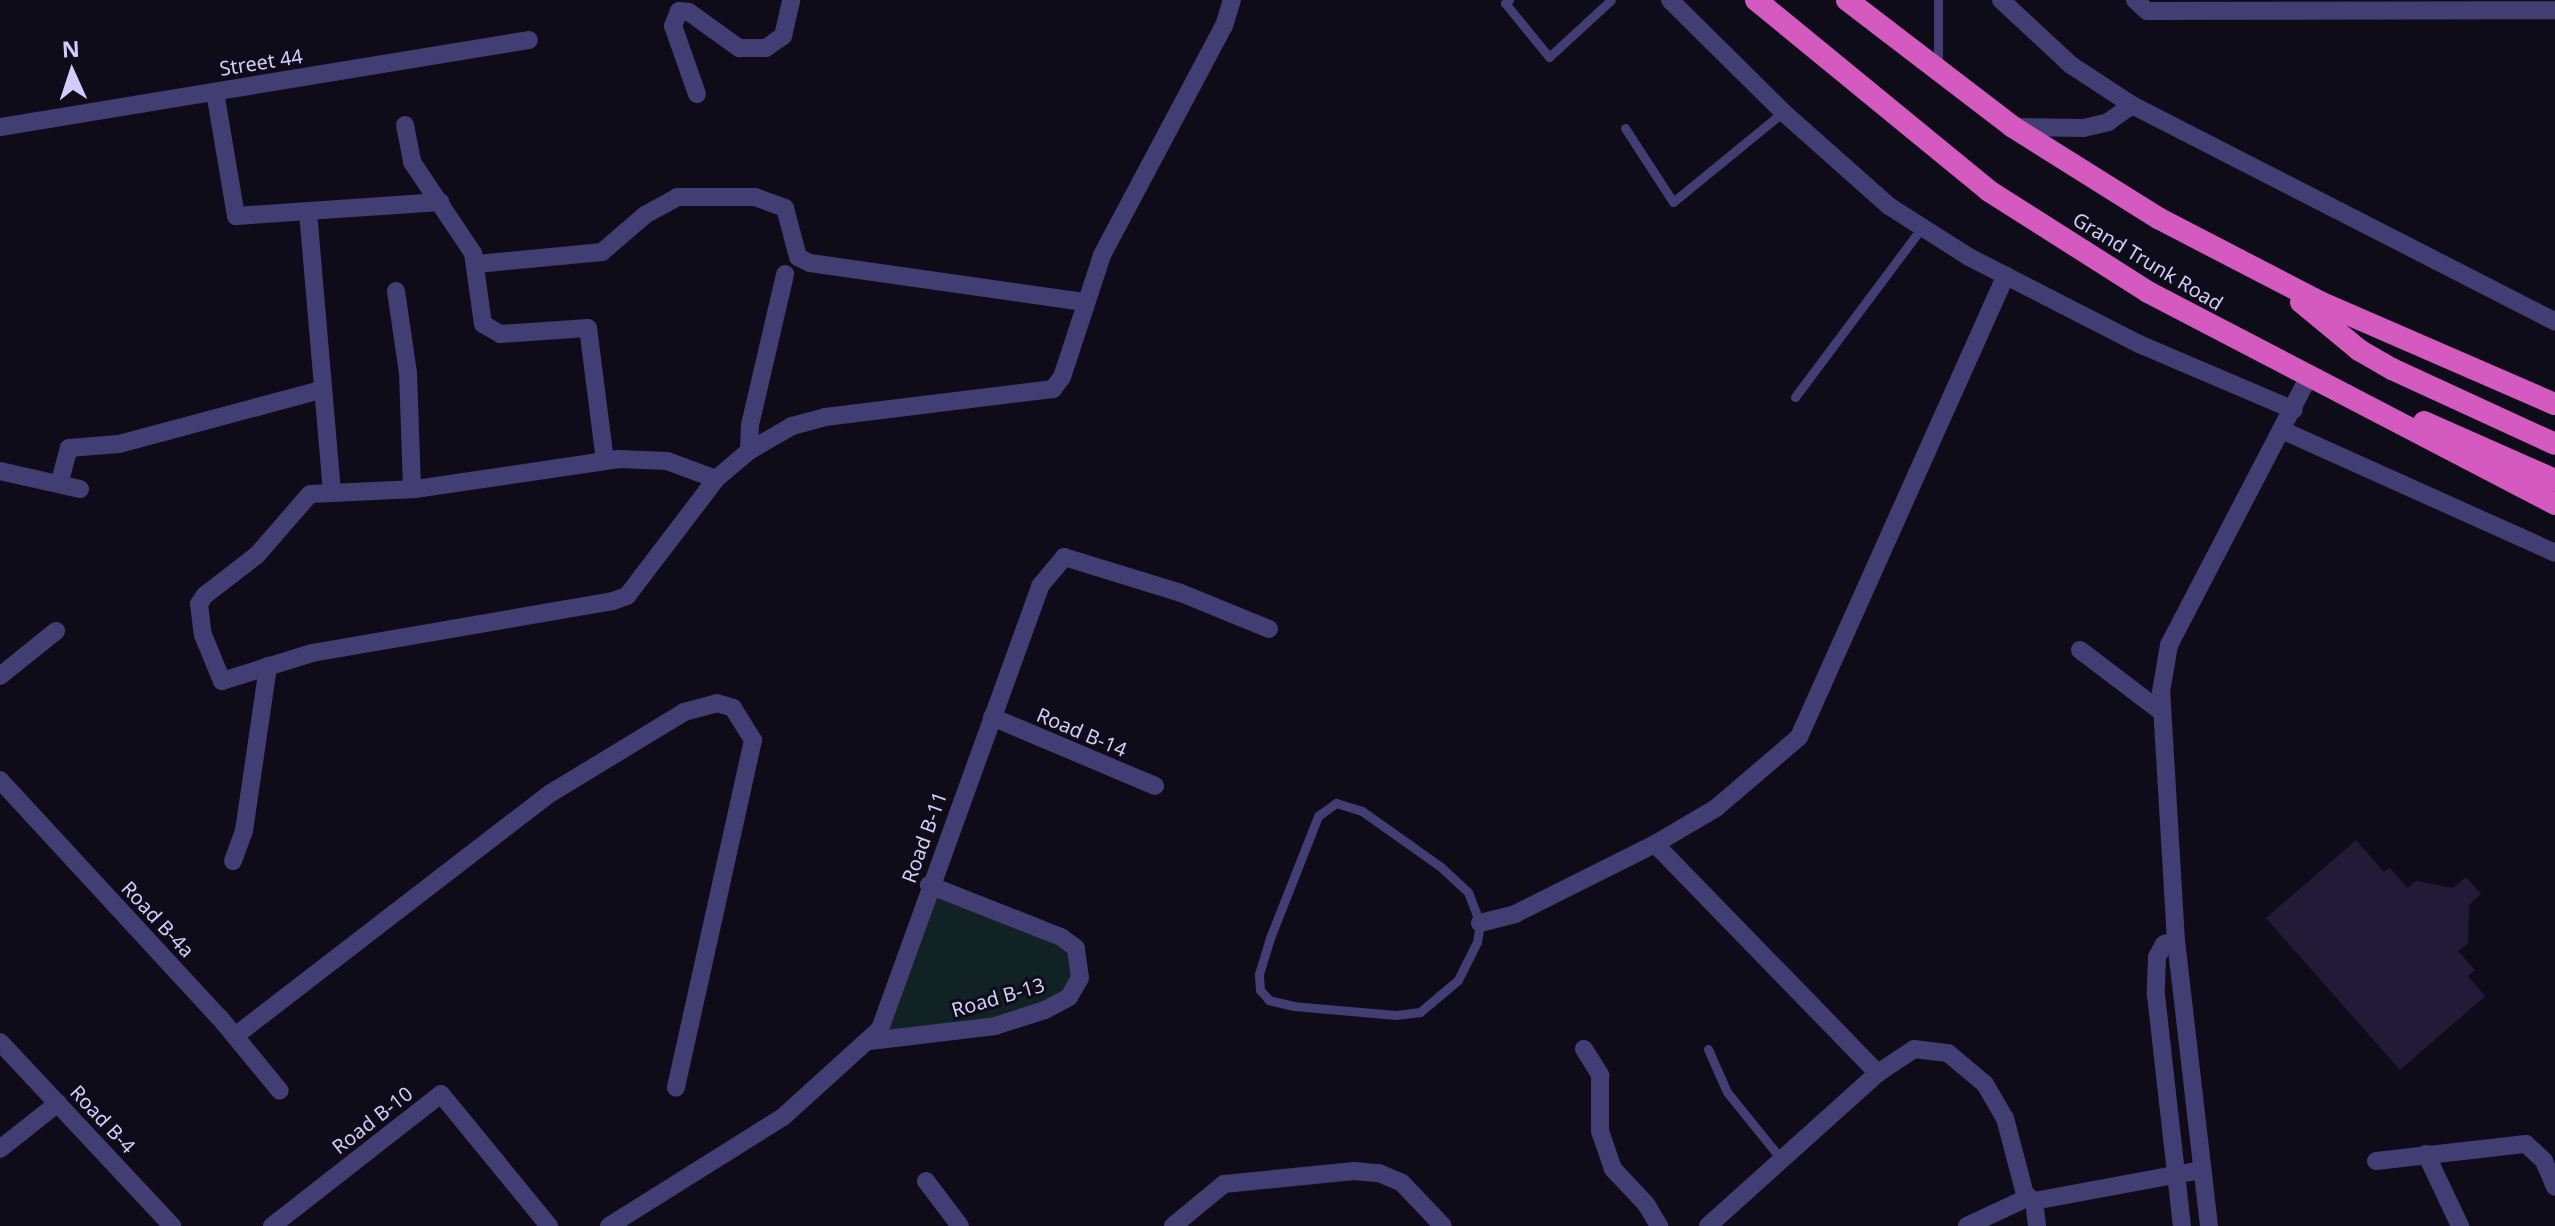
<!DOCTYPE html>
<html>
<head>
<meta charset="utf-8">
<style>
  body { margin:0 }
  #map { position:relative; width:2555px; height:1226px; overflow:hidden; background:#0f0c19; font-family:"Noto Sans",sans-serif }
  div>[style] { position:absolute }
  .green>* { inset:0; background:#102223 }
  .building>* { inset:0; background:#221b38 }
  .service>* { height:9px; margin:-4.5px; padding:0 4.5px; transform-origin:4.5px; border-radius:4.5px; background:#423d73 }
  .minor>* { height:18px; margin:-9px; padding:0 9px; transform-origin:9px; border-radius:9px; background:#423d73 }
  .trunk>* { height:22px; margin:-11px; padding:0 11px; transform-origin:11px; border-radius:11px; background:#d45ac0 }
  span { translate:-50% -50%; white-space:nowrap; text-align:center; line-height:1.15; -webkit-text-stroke:6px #0f0c19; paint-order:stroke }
  .street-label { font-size:20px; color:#d3cbf9 }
  .north { position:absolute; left:32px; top:32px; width:80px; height:80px; -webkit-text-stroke:6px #0f0c19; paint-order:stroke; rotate:357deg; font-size:22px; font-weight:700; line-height:32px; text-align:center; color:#d3cbf9 }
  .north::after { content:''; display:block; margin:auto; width:28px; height:36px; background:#d3cbf9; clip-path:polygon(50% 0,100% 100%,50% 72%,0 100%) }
</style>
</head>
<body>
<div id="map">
  <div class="green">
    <i style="clip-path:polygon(931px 891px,1059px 941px,1074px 953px,1077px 978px,1044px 1007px,903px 1037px,883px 1029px)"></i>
  </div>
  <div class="building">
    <i style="clip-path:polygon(2356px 840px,2384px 872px,2390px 868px,2408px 888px,2416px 881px,2453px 888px,2466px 877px,2481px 894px,2469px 905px,2468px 943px,2458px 951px,2475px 970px,2468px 976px,2485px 996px,2400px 1070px,2266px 918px)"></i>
  </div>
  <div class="service">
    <i style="left:1509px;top:0;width:5px;rotate:143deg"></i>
    <i style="left:1505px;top:3px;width:70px;rotate:50.8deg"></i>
    <i style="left:1549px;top:57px;width:84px;rotate:-42.6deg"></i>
    <i style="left:1938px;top:0;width:65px;rotate:90deg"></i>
    <i style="left:1625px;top:128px;width:88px;rotate:57deg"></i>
    <i style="left:1673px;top:202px;width:142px;rotate:-39.3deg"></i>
    <i style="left:1795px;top:397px;width:212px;rotate:-53.2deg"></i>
    <i style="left:1336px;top:803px;width:27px;rotate:17deg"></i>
    <i style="left:1362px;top:811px;width:97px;rotate:35.3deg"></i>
    <i style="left:1441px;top:867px;width:37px;rotate:43deg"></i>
    <i style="left:1468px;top:892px;width:33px;rotate:69deg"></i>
    <i style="left:1480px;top:923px;width:19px;rotate:99deg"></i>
    <i style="left:1477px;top:942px;width:42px;rotate:116.6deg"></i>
    <i style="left:1458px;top:980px;width:50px;rotate:139.9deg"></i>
    <i style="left:1420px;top:1012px;width:24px;rotate:173deg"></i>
    <i style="left:1396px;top:1015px;width:102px;rotate:-175deg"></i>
    <i style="left:1294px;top:1006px;width:26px;rotate:-167deg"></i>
    <i style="left:1269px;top:1000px;width:13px;rotate:-132deg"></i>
    <i style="left:1260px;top:990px;width:16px;rotate:-94deg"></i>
    <i style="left:1259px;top:974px;width:38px;rotate:-73deg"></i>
    <i style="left:1270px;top:938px;width:131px;rotate:-68.5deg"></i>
    <i style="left:1318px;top:816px;width:22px;rotate:-36deg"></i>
    <i style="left:1708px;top:1049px;width:47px;rotate:66.2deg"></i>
    <i style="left:1727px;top:1092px;width:86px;rotate:51.1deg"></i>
  </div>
  <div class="minor">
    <i style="left:1670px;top:0;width:159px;rotate:44.7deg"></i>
    <i style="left:1783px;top:112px;width:142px;rotate:41.6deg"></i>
    <i style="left:1889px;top:206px;width:95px;rotate:32.5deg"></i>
    <i style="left:1969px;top:257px;width:191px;rotate:27.1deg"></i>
    <i style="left:2139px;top:344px;width:168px;rotate:23.1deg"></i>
    <i style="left:2001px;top:0;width:96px;rotate:42.9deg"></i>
    <i style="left:2071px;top:65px;width:73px;rotate:33.3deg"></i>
    <i style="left:2132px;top:105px;width:475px;rotate:27.1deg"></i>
    <i style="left:2135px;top:0;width:16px;rotate:43deg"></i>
    <i style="left:2147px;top:11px;width:408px;rotate:-0.1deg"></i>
    <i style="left:215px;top:92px;width:126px;rotate:80.4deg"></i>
    <i style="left:236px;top:216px;width:205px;rotate:-3.9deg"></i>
    <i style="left:697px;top:94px;width:72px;rotate:-109.4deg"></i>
    <i style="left:673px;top:26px;width:16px;rotate:-68deg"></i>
    <i style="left:679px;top:11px;width:10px;rotate:6deg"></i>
    <i style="left:689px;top:12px;width:62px;rotate:35.8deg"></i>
    <i style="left:739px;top:48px;width:27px"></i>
    <i style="left:766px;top:48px;width:21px;rotate:-35deg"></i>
    <i style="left:783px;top:36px;width:37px;rotate:-77deg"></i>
    <i style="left:405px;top:125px;width:38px;rotate:79deg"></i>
    <i style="left:412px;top:162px;width:110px;rotate:56.2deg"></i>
    <i style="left:473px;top:253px;width:72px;rotate:82deg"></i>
    <i style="left:483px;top:324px;width:20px;rotate:30deg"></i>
    <i style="left:500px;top:334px;width:88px;rotate:-3.9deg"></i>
    <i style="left:588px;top:328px;width:133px;rotate:82.7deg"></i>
    <i style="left:0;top:127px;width:536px;rotate:-9.34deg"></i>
    <i style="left:2013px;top:127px;width:70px;rotate:0.8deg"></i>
    <i style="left:2083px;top:128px;width:26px;rotate:-13deg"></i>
    <i style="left:2108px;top:122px;width:29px;rotate:-35deg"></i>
    <i style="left:308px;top:212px;width:280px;rotate:85.1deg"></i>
    <i style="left:477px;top:264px;width:126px;rotate:-5.5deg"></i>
    <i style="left:602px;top:252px;width:57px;rotate:-40.7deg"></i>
    <i style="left:645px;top:215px;width:37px;rotate:-29deg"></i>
    <i style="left:677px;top:197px;width:78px"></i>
    <i style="left:755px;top:197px;width:32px;rotate:20deg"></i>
    <i style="left:785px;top:208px;width:51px;rotate:75.1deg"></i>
    <i style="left:798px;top:257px;width:13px;rotate:27deg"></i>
    <i style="left:810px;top:263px;width:277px;rotate:8.1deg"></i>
    <i style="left:396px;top:291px;width:83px;rotate:81.7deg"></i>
    <i style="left:408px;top:373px;width:116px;rotate:88deg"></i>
    <i style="left:2284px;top:431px;width:297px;rotate:24.2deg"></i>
    <i style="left:749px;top:451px;width:26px;rotate:-88deg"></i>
    <i style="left:750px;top:425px;width:155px;rotate:-76.9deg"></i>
    <i style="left:0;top:471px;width:82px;rotate:12.7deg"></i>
    <i style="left:716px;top:479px;width:52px;rotate:-159.8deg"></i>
    <i style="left:667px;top:461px;width:48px;rotate:-177.6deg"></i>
    <i style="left:619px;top:459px;width:205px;rotate:171.6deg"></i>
    <i style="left:416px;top:489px;width:106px;rotate:177.3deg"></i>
    <i style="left:310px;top:494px;width:81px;rotate:131deg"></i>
    <i style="left:257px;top:555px;width:66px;rotate:142.4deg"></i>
    <i style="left:205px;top:595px;width:11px;rotate:124deg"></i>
    <i style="left:199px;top:604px;width:31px;rotate:83deg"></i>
    <i style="left:203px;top:635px;width:50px;rotate:67.6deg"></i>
    <i style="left:222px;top:681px;width:94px;rotate:-17.3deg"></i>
    <i style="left:312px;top:653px;width:305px;rotate:-9.8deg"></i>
    <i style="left:613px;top:601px;width:15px;rotate:-20deg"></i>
    <i style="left:627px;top:596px;width:147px;rotate:-52.7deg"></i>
    <i style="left:716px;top:479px;width:43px;rotate:-40.3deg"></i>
    <i style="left:749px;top:451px;width:50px;rotate:-30.2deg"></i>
    <i style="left:792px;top:426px;width:34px;rotate:-15deg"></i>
    <i style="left:825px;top:417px;width:230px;rotate:-7deg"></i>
    <i style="left:1053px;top:389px;width:15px;rotate:-53deg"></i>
    <i style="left:1062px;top:377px;width:128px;rotate:-71.8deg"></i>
    <i style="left:1102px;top:255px;width:259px;rotate:-62deg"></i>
    <i style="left:1224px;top:26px;width:27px;rotate:-73deg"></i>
    <i style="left:60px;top:481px;width:34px;rotate:-75deg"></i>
    <i style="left:69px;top:448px;width:50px;rotate:-4.6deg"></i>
    <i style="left:119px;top:444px;width:209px;rotate:-15deg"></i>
    <i style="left:2080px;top:650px;width:99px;rotate:37.2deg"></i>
    <i style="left:0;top:676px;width:72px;rotate:-38.8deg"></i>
    <i style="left:992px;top:717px;width:177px;rotate:22.9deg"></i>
    <i style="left:0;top:780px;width:324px;rotate:47.3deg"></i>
    <i style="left:220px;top:1018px;width:94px;rotate:50.6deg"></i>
    <i style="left:1655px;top:844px;width:320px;rotate:45.8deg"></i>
    <i style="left:233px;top:861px;width:32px;rotate:-70deg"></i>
    <i style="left:244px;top:831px;width:167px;rotate:-81.7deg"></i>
    <i style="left:1480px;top:923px;width:36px;rotate:-14deg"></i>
    <i style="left:1515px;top:914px;width:157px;rotate:-26.6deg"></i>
    <i style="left:1655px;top:844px;width:71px;rotate:-30.5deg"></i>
    <i style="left:1716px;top:808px;width:109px;rotate:-40.5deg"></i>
    <i style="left:1799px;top:737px;width:506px;rotate:-65.87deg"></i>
    <i style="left:2176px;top:941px;width:12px;rotate:166deg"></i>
    <i style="left:2164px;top:944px;width:15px;rotate:118deg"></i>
    <i style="left:2157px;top:957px;width:38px;rotate:92deg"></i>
    <i style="left:2156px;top:995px;width:232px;rotate:83.6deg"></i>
    <i style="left:235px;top:1036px;width:399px;rotate:-37.6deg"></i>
    <i style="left:551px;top:793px;width:156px;rotate:-31.3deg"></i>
    <i style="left:684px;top:712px;width:34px;rotate:-15deg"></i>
    <i style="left:717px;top:703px;width:17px;rotate:17deg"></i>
    <i style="left:733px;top:708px;width:38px;rotate:58deg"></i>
    <i style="left:753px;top:740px;width:356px;rotate:102.5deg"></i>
    <i style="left:870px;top:1041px;width:126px;rotate:-6.8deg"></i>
    <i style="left:995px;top:1026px;width:52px;rotate:-17.7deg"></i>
    <i style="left:1045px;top:1010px;width:27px;rotate:-28deg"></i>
    <i style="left:1069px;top:997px;width:22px;rotate:-60deg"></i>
    <i style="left:1080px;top:978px;width:30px;rotate:-98deg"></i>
    <i style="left:1076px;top:948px;width:19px;rotate:-144deg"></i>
    <i style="left:1061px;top:937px;width:142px;rotate:-158.5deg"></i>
    <i style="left:0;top:1042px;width:252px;rotate:46.9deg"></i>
    <i style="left:1584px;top:1049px;width:31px;rotate:58deg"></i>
    <i style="left:1600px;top:1075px;width:56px;rotate:90deg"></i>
    <i style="left:1600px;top:1131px;width:40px;rotate:71.1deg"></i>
    <i style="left:1613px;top:1169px;width:48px;rotate:46.7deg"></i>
    <i style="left:1646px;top:1204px;width:26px;rotate:59deg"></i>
    <i style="left:0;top:1149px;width:74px;rotate:-38.4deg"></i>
    <i style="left:2426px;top:1154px;width:80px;rotate:64.7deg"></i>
    <i style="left:2376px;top:1161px;width:151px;rotate:-6.5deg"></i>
    <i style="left:2526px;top:1144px;width:25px;rotate:43deg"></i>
    <i style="left:2544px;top:1161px;width:28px;rotate:67deg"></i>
    <i style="left:926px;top:1181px;width:56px;rotate:52.9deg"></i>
    <i style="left:2034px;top:1201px;width:25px;rotate:83deg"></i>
    <i style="left:272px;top:1226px;width:214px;rotate:-38deg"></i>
    <i style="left:441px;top:1094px;width:171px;rotate:50.7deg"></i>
    <i style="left:609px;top:1226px;width:205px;rotate:-32.1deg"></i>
    <i style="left:783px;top:1117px;width:131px;rotate:-42.2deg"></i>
    <i style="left:880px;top:1029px;width:471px;rotate:-70.1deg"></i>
    <i style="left:1040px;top:586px;width:38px;rotate:-50deg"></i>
    <i style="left:1064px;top:557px;width:122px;rotate:17.1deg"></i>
    <i style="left:1181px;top:593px;width:95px;rotate:22.2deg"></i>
    <i style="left:1173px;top:1226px;width:66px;rotate:-39.5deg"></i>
    <i style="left:1224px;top:1184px;width:131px;rotate:-5.7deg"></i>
    <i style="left:1354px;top:1171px;width:25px;rotate:5deg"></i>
    <i style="left:1379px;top:1173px;width:25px;rotate:23deg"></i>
    <i style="left:1402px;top:1183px;width:59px;rotate:46.4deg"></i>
    <i style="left:1708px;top:1226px;width:229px;rotate:-42deg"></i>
    <i style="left:1878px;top:1073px;width:43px;rotate:-33.7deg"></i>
    <i style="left:1914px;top:1049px;width:34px;rotate:7deg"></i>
    <i style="left:1948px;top:1053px;width:48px;rotate:40deg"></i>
    <i style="left:1985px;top:1084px;width:39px;rotate:60deg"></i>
    <i style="left:2005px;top:1118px;width:79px;rotate:75.3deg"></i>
    <i style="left:2025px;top:1194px;width:11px;rotate:38deg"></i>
    <i style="left:2034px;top:1201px;width:170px;rotate:-10.5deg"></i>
    <i style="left:1967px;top:1226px;width:68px;rotate:-25.1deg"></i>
    <i style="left:2209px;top:1226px;width:287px;rotate:-96.6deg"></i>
    <i style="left:2176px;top:941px;width:249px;rotate:-93.4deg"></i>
    <i style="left:2161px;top:692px;width:48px;rotate:-80.3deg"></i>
    <i style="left:2169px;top:645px;width:301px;rotate:-62.5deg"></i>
  </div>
  <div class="trunk">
    <i style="left:1756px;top:0;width:301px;rotate:39.3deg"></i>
    <i style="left:1989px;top:191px;width:188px;rotate:32.4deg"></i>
    <i style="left:2148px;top:292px;width:459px;rotate:27.5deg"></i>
    <i style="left:1847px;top:0;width:209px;rotate:37.4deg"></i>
    <i style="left:2013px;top:127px;width:171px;rotate:32.1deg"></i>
    <i style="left:2158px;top:218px;width:182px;rotate:27.4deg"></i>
    <i style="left:2320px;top:302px;width:256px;rotate:23.5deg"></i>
    <i style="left:2301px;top:302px;width:75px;rotate:39.6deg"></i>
    <i style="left:2359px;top:350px;width:38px;rotate:30deg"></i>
    <i style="left:2392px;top:369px;width:179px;rotate:24.7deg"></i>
    <i style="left:2424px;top:422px;width:143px;rotate:23.9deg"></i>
  </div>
  <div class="street-label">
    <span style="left:261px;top:62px;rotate:-9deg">Street 44</span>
    <span style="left:2148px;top:261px;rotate:31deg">Grand Trunk Road</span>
    <span style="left:1082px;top:732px;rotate:23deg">Road B-14</span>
    <span style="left:924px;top:837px;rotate:-70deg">Road B-11</span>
    <span style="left:158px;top:919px;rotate:47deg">Road B-4a</span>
    <span style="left:998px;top:997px;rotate:-16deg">Road B-13</span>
    <span style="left:103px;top:1119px;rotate:47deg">Road B-4</span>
    <span style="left:372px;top:1120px;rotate:-38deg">Road B-10</span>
  </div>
  <div class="north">N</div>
</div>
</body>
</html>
